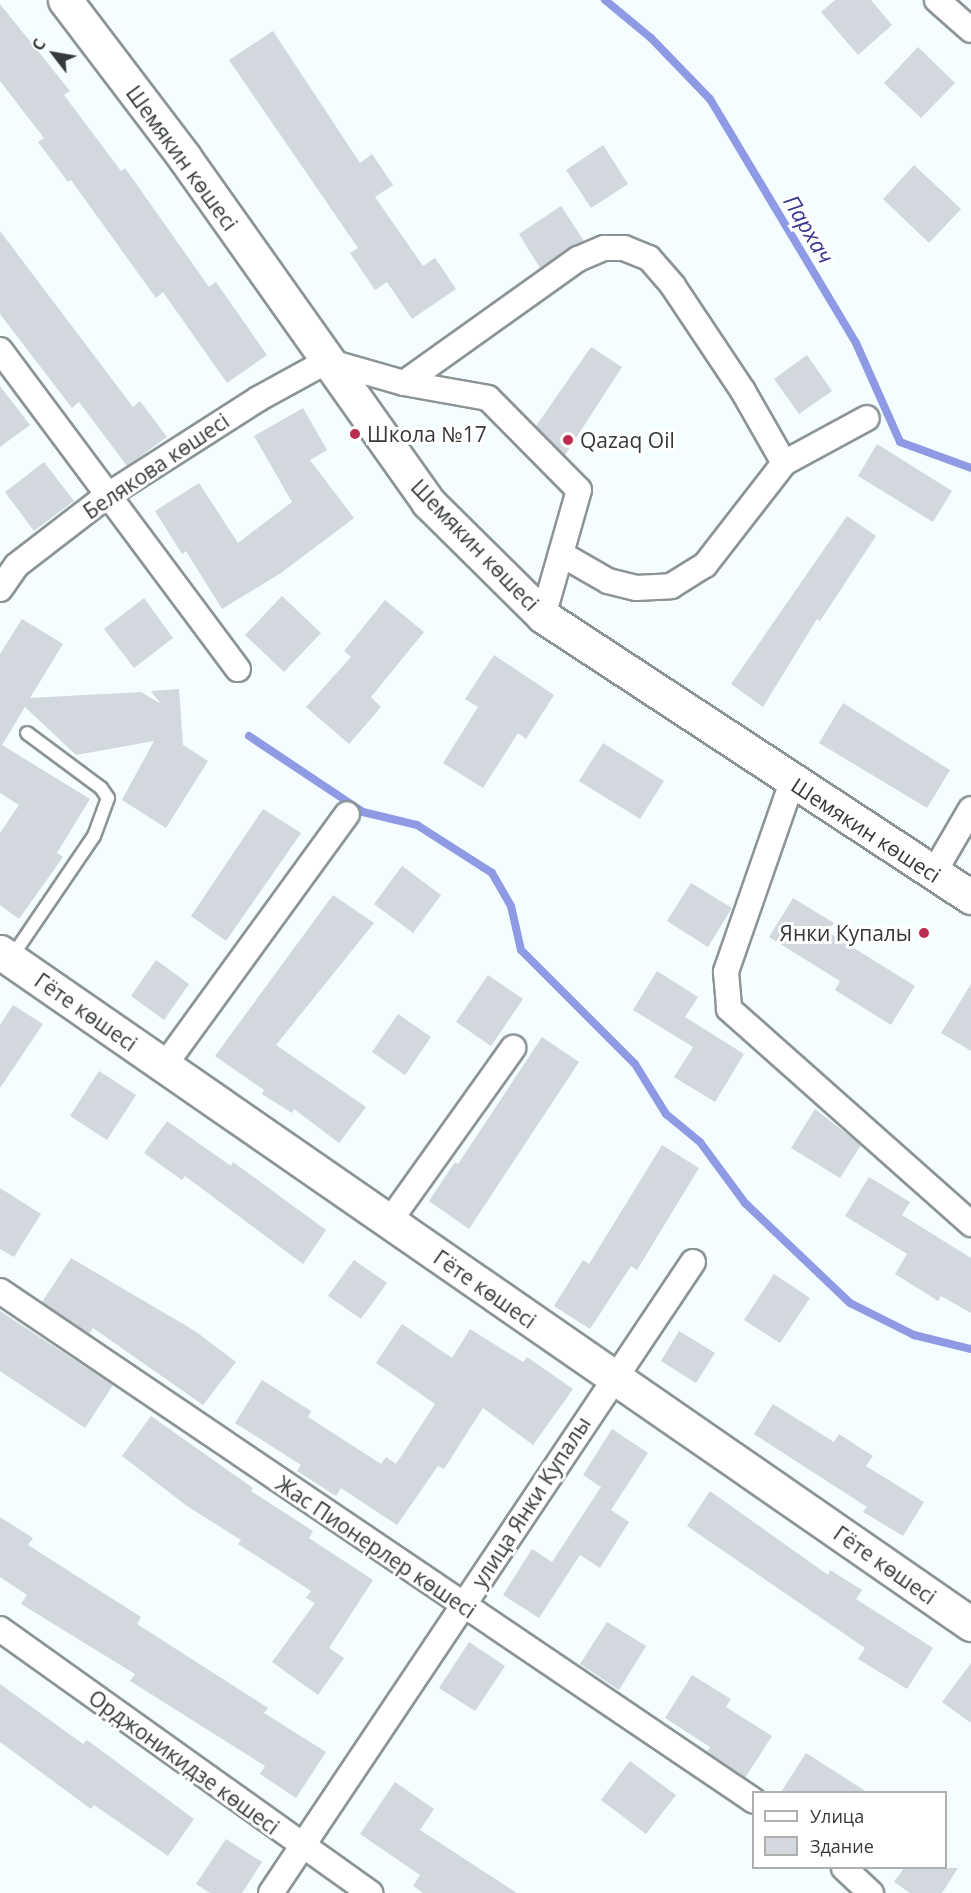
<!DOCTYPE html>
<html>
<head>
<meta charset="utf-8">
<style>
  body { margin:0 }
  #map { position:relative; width:971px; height:1893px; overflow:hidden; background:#f4fdff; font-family:"Open Sans",sans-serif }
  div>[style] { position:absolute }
  .stream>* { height:8px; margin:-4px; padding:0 4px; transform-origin:4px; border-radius:4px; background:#8f9ae5 }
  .building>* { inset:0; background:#d2d8dd }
  .roads { filter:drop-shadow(2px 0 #8c9496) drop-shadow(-2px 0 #8c9496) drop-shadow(0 2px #8c9496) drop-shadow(0 -2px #8c9496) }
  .lane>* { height:12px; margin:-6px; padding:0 6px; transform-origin:6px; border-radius:6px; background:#fff }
  .street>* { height:24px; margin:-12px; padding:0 12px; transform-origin:12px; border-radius:12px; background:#fff }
  .secondary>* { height:33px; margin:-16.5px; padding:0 16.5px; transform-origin:16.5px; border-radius:16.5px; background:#fff }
  .dots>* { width:16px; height:16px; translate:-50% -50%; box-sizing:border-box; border:3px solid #fff; border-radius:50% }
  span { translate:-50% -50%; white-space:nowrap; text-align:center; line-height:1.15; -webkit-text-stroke:6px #fff; paint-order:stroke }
  .street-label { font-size:21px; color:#353939 }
  .poi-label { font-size:21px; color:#353939 }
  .left { translate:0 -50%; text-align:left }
  .right { translate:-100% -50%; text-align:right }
  .water-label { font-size:22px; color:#37388f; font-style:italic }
  .legend { position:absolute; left:752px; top:1791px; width:195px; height:78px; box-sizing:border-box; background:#fff; border:2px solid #aeb0b0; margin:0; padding:8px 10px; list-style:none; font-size:18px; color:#353939 }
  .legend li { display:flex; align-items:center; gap:12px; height:30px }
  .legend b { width:30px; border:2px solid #aeb0b0 }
  .north { position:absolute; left:24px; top:24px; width:60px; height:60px; -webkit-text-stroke:4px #fff; paint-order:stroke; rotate:301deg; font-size:16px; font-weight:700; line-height:24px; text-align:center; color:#353939 }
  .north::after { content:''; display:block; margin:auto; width:21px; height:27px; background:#353939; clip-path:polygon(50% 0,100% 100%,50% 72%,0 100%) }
</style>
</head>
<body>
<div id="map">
  <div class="stream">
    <i style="left:605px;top:0;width:60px;rotate:39.6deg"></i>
    <i style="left:651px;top:38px;width:85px;rotate:46deg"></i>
    <i style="left:710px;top:99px;width:284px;rotate:59.1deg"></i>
    <i style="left:856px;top:343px;width:108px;rotate:66deg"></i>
    <i style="left:900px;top:442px;width:76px;rotate:20.1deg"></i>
    <i style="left:249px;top:736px;width:137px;rotate:33.7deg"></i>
    <i style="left:363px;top:812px;width:56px;rotate:13.5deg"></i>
    <i style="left:417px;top:825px;width:89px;rotate:32.6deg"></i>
    <i style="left:492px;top:873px;width:38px;rotate:60deg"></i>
    <i style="left:511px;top:906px;width:45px;rotate:77.2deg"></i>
    <i style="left:521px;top:950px;width:161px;rotate:45deg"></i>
    <i style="left:635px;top:1064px;width:59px;rotate:58.2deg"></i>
    <i style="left:666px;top:1114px;width:44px;rotate:39.5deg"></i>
    <i style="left:700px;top:1142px;width:76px;rotate:53.6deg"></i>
    <i style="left:745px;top:1203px;width:145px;rotate:43.6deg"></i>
    <i style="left:850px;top:1303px;width:72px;rotate:26.6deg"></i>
    <i style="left:914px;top:1335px;width:59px;rotate:13.8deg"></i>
  </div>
  <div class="building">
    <i style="clip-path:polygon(835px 0,871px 0,892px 25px,858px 55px,821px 12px)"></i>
    <i style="clip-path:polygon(0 4px,70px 91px,64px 95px,121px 171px,125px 168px,209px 287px,216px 282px,267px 355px,227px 383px,163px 292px,156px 298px,71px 180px,68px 182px,38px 142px,44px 138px,0 81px)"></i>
    <i style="clip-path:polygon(273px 31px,360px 163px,372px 154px,393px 185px,375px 197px,423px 266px,435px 258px,456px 289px,412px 319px,387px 282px,375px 290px,350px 253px,358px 248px,229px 60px)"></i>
    <i style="clip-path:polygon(918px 47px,955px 83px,921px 118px,884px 83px)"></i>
    <i style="clip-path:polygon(603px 145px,628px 184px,591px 208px,566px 170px)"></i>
    <i style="clip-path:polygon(914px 165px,961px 209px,929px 243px,883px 199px)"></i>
    <i style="clip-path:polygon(561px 206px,584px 241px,540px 268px,519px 234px)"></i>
    <i style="clip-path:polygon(0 231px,133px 407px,140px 401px,167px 437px,127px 466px,79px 402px,72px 408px,0 314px)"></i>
    <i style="clip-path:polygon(591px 347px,622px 367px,565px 455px,536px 426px)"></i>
    <i style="clip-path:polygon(807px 355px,832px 391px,799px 414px,774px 379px)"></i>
    <i style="clip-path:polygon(0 386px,30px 425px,0 447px)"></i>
    <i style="clip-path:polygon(303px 408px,327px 450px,310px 460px,354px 518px,281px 573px,222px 609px,186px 551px,182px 554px,155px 511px,199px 483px,238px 543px,292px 502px,254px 436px)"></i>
    <i style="clip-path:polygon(877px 444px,952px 491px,933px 522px,858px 476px)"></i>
    <i style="clip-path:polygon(44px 462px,74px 501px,34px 531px,5px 492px)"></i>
    <i style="clip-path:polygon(847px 516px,876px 536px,820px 621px,817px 619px,763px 707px,731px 684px)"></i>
    <i style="clip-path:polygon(282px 596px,321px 633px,284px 672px,245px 635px)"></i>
    <i style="clip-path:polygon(144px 598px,173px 638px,134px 668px,104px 629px)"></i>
    <i style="clip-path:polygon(385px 600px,424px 632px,371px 697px,381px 707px,349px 744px,306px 707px,351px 657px,344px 651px)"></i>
    <i style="clip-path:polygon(22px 619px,63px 644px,30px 698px,141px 692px,161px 704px,151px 691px,179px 689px,183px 745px,208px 761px,166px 828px,122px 800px,154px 741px,76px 755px,25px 707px,2px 745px,90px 799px,57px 853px,63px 857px,19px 919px,0 905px,0 833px,19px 805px,0 793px,0 654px)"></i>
    <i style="clip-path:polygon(494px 655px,554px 695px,526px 739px,518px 733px,483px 788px,443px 763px,478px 707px,465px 699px)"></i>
    <i style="clip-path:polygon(843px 703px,950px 770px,927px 808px,819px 743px)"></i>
    <i style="clip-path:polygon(603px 743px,664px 781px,640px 819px,579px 781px)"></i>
    <i style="clip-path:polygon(263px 809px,301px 833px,226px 941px,191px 916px)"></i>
    <i style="clip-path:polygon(402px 866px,441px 895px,413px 933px,374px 904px)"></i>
    <i style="clip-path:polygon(691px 883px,732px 908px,708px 947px,667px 921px)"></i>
    <i style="clip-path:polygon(333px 895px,374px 923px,276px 1045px,366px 1107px,339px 1143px,294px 1109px,292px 1113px,262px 1094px,264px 1090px,215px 1056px)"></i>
    <i style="clip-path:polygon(793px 898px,834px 923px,828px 932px,915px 986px,891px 1025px,835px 990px,840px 981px,769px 937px)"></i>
    <i style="clip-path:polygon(156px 960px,189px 984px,164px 1020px,131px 996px)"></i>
    <i style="clip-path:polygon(657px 971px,698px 997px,685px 1017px,744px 1054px,715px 1102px,674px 1077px,693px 1047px,633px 1010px)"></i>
    <i style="clip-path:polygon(488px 975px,523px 999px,491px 1046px,456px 1022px)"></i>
    <i style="clip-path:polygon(971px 984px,971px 1051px,941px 1033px)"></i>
    <i style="clip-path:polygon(13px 1005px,43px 1024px,0 1088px,0 1025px)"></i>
    <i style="clip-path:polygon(398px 1014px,431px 1037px,405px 1075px,372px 1052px)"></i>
    <i style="clip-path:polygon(542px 1037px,579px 1062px,469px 1229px,429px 1201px,455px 1162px,458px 1164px)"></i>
    <i style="clip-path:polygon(99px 1071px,136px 1095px,107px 1140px,70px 1116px)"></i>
    <i style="clip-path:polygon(815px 1109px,861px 1145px,840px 1178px,791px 1148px)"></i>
    <i style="clip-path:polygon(167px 1121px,231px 1166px,233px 1162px,326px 1230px,303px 1264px,185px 1176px,182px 1180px,144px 1153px)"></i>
    <i style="clip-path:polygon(662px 1145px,699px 1168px,637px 1270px,631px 1266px,590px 1329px,554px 1306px,583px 1260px,589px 1264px)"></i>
    <i style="clip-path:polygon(869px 1177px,910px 1202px,902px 1215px,971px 1258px,971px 1313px,941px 1296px,938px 1301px,895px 1274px,907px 1254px,845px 1216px)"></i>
    <i style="clip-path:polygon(0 1188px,41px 1214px,14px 1257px,0 1249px)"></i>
    <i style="clip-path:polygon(71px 1258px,195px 1331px,236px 1362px,203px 1405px,93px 1328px,89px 1334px,42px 1302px)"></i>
    <i style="clip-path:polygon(354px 1260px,387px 1283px,361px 1319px,328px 1296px)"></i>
    <i style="clip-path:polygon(774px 1274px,810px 1298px,780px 1343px,744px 1320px)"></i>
    <i style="clip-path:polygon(0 1311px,113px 1385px,85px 1428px,0 1371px)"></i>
    <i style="clip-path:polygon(402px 1324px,452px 1358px,470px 1329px,523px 1362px,527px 1357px,573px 1389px,533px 1445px,483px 1408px,444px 1469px,438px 1466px,397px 1525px,341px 1488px,336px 1496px,297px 1471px,301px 1465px,235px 1423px,262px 1380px,311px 1411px,308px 1417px,381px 1464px,386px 1457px,396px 1464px,435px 1404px,376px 1363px)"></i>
    <i style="clip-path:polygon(679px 1331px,715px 1353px,696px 1383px,661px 1361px)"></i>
    <i style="clip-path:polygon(773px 1404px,834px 1442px,839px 1434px,873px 1456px,866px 1466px,924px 1502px,903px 1536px,863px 1512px,867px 1507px,754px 1434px)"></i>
    <i style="clip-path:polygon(151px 1416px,253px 1488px,251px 1491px,313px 1531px,309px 1538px,373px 1580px,329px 1648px,344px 1658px,318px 1695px,272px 1662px,315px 1603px,306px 1598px,311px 1591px,238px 1544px,241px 1540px,187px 1506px,122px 1456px)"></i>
    <i style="clip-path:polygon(612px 1429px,648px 1453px,611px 1510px,629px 1522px,600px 1568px,580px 1555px,539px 1618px,503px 1595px,532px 1549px,552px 1562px,601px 1487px,583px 1475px)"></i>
    <i style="clip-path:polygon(710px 1491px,828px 1575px,830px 1570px,862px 1590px,856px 1599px,933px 1648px,907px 1689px,858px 1659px,865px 1648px,687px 1526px)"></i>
    <i style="clip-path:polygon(0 1517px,33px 1538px,28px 1545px,141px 1617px,137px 1624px,268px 1708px,264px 1713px,326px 1752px,296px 1798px,260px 1774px,265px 1766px,130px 1681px,135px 1674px,21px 1604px,27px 1595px,0 1577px)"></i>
    <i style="clip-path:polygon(607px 1622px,646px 1646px,619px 1690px,580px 1664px)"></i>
    <i style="clip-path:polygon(469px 1642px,505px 1666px,475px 1711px,439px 1688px)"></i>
    <i style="clip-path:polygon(971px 1663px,971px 1723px,942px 1702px)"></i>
    <i style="clip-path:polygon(692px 1675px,731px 1699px,726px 1707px,772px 1736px,745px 1778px,707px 1752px,710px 1747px,665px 1718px)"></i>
    <i style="clip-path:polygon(0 1684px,83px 1744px,87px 1740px,194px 1819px,168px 1856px,94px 1805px,91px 1809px,0 1742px)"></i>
    <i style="clip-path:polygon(806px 1753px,867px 1792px,781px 1792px)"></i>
    <i style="clip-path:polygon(630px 1761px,676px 1795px,646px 1834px,601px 1800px)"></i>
    <i style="clip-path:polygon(395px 1782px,434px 1809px,420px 1830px,517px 1893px,423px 1893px,413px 1886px,420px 1875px,360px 1834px)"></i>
    <i style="clip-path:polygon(226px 1839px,262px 1862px,242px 1893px,210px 1893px,196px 1884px)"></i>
    <i style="clip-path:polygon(904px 1868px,958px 1868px,942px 1893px,910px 1893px,894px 1882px)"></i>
  </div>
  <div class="roads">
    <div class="lane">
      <i style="left:11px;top:958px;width:148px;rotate:-55.8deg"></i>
      <i style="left:94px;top:836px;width:40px;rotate:-69.8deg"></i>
      <i style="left:108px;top:798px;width:12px;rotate:-125deg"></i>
      <i style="left:101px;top:788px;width:92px;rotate:-143.4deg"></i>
    </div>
    <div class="street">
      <i style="left:937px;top:0;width:45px;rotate:41.4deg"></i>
      <i style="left:0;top:350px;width:398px;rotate:53.3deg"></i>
      <i style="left:404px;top:383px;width:214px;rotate:-35.5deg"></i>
      <i style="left:578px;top:259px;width:28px;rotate:-23deg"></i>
      <i style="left:604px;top:248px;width:20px"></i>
      <i style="left:624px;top:248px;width:27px;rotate:22deg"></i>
      <i style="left:649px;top:258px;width:37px;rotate:49deg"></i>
      <i style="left:673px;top:286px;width:126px;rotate:56.3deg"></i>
      <i style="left:743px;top:391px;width:83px;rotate:60.3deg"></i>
      <i style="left:561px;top:554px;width:54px;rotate:29.9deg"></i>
      <i style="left:608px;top:581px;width:29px;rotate:14deg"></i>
      <i style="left:636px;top:588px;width:35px;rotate:-3deg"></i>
      <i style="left:671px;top:586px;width:40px;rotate:-32deg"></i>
      <i style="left:705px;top:565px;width:129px;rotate:-52.2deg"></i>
      <i style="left:784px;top:463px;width:94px;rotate:-28.5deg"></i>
      <i style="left:0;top:589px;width:29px;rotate:-55deg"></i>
      <i style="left:17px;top:565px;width:115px;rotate:-37.6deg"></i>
      <i style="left:108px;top:495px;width:178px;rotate:-32.6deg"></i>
      <i style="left:258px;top:399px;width:79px;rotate:-28.8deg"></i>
      <i style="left:327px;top:361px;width:80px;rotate:15.9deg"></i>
      <i style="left:404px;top:383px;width:85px;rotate:10.1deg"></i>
      <i style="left:488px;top:398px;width:129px;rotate:45.3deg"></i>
      <i style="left:579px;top:490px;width:131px;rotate:105.9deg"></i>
      <i style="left:792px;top:782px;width:201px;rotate:109.2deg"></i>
      <i style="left:726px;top:972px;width:37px;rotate:85deg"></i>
      <i style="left:729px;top:1009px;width:324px;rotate:41.6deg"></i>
      <i style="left:933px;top:874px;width:75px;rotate:-59.7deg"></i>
      <i style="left:164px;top:1066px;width:311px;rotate:-54deg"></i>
      <i style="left:389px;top:1222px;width:214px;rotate:-54.5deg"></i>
      <i style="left:0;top:1291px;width:910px;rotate:34.07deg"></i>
      <i style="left:0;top:1629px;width:455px;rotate:35.5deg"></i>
      <i style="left:844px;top:1868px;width:37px;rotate:43deg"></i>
      <i style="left:271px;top:1893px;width:759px;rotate:-56.23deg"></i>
    </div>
    <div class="secondary">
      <i style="left:65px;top:0;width:197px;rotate:52.8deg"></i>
      <i style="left:184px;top:157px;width:423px;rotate:54.7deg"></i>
      <i style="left:428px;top:502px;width:162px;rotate:44.7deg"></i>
      <i style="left:543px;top:616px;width:512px;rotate:33.29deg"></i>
      <i style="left:0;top:952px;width:1181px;rotate:34.69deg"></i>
    </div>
  </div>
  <div class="dots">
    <i style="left:355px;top:434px;background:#bc2c4f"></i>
    <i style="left:568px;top:440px;background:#bc2c4f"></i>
    <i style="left:924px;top:933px;background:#bc2c4f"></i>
  </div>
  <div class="street-label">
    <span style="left:182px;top:158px;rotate:54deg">Шемякин көшесі</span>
    <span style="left:156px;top:466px;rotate:-34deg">Белякова көшесі</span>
    <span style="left:475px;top:545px;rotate:46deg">Шемякин көшесі</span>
    <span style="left:866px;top:830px;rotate:33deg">Шемякин көшесі</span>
    <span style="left:86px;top:1012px;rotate:35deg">Гёте көшесі</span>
    <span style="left:485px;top:1289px;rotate:35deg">Гёте көшесі</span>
    <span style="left:531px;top:1502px;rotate:-57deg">улица Янки Купалы</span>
    <span style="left:376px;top:1547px;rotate:34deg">Жас Пионерлер көшесі</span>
    <span style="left:885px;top:1565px;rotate:35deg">Гёте көшесі</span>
    <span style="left:184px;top:1762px;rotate:36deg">Орджоникидзе көшесі</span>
  </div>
  <div class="poi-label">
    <span class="left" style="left:367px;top:434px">Школа №17</span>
    <span class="left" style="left:580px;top:440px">Qazaq Oil</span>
    <span class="right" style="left:912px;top:933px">Янки Купалы</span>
  </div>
  <div class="water-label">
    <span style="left:809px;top:229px;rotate:59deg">Пархач</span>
  </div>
  <ul class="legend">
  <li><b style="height:8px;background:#fff"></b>Улица</li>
  <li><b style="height:16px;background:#d2d8dd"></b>Здание</li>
  </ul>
  <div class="north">С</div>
</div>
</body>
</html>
